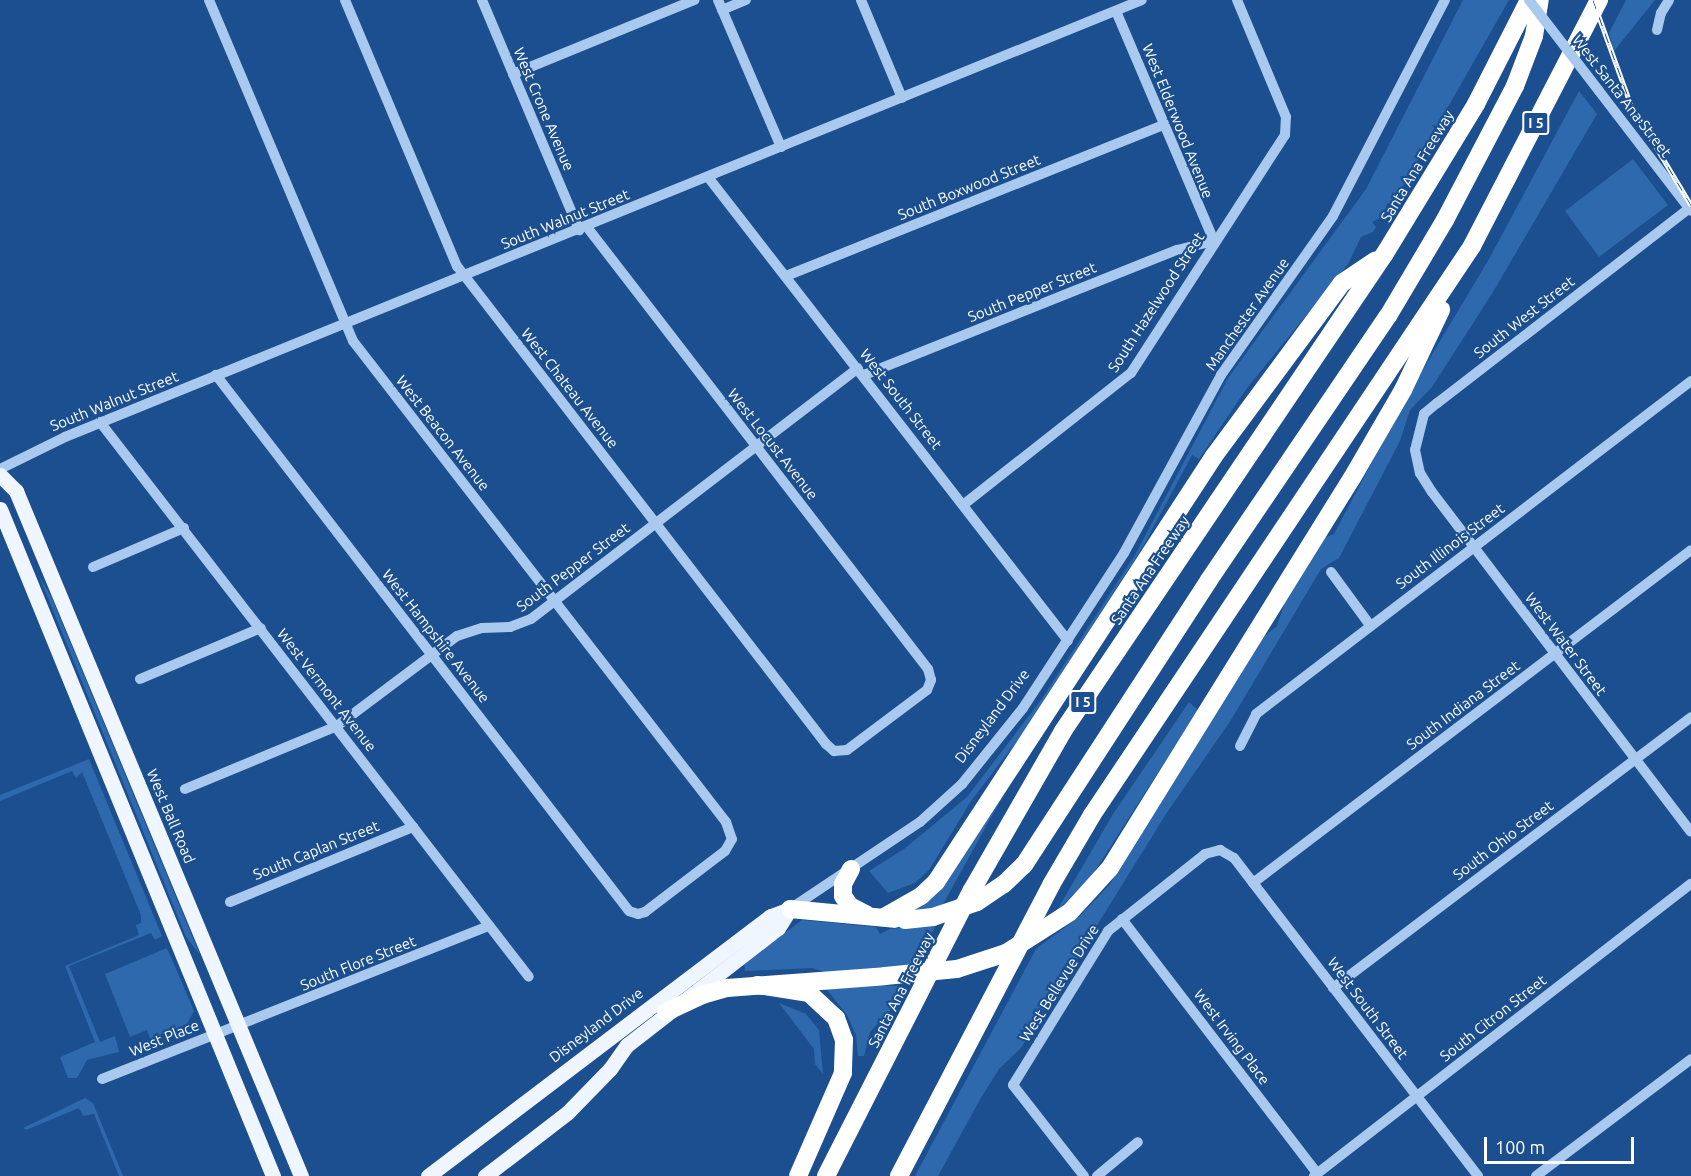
<!DOCTYPE html>
<html>
<head>
<meta charset="utf-8">
<style>
  body { margin:0 }
  #map { position:relative; width:1691px; height:1176px; overflow:hidden; background:#1b4f8f; font-family:Ubuntu,sans-serif }
  div>[style] { position:absolute }
  .green>* { inset:0; background:#2e69ad }
  .minor>* { height:10px; margin:-5px; padding:0 5px; transform-origin:5px; border-radius:5px; background:#a9c9ee }
  .major>* { height:15px; margin:-7.5px; padding:0 7.5px; transform-origin:7.5px; border-radius:7.5px; background:#f0f6ff }
  .highway>* { height:18px; margin:-9px; padding:0 9px; transform-origin:9px; border-radius:9px; background:#fff }
  .rail>* { height:5px; margin-top:-2.5px; transform-origin:0; background:repeating-linear-gradient(90deg,#1b4f8f 0 9px,#fff 0 18px); box-sizing:border-box; border-block:2px solid #fff }
  .minor-bridge>* { height:10px; margin:-5px; padding:0 5px; transform-origin:5px; border-radius:5px; background:#a9c9ee }
  .highway-bridge>* { height:18px; margin:-9px; padding:0 9px; transform-origin:9px; border-radius:9px; background:#fff }
  span { translate:-50% -50%; white-space:nowrap; text-align:center; line-height:1.15; -webkit-text-stroke:4.5px #1b4f8f; paint-order:stroke }
  .shield-label span { padding:2px 4px; background:#1b4f8f; border:2px solid; border-radius:4px; -webkit-text-stroke-width:0 }
  .shield-label { font-size:14px; color:#fff; font-weight:700 }
  .street-label { font-size:15px; color:#fff }
  .scale { position:absolute; left:1484px; top:1137px; width:150px; height:27px; box-sizing:border-box; border:3px solid #fff; border-top:0; padding-left:8px; font-size:18px; line-height:21px; white-space:nowrap; color:#fff; -webkit-text-stroke:4px #1b4f8f; paint-order:stroke }
</style>
</head>
<body>
<div id="map">
  <div class="green">
    <i style="clip-path:polygon(1463px 0,1509px 0,1396px 198px,1391px 205px,1387px 203px,1384px 216px,1372px 222px,1376px 227px,1373px 232px,1361px 237px,1348px 264px,1247px 388px,1199px 459px,1192px 455px,1144px 545px,1021px 736px,971px 801px,929px 870px,915px 883px,888px 893px,869px 871px,904px 849px,967px 797px,1041px 700px,1135px 555px,1228px 378px,1366px 189px)"></i>
    <i style="clip-path:polygon(1626px 0,1655px 0,1614px 51px,1609px 33px)"></i>
    <i style="clip-path:polygon(1579px 91px,1597px 114px,1493px 292px,1432px 387px,1410px 410px,1400px 441px,1339px 558px,1321px 569px,1231px 720px,1166px 814px,1021px 1048px,999px 1069px,982px 1096px,938px 1176px,915px 1176px,1036px 949px,1080px 916px,1110px 884px,1261px 639px,1277px 626px,1286px 599px,1321px 539px,1334px 534px,1406px 398px,1489px 259px)"></i>
    <i style="clip-path:polygon(1633px 159px,1668px 205px,1599px 257px,1565px 211px)"></i>
    <i style="clip-path:polygon(39px 576px,51px 596px,200px 955px,186px 937px)"></i>
    <i style="clip-path:polygon(1189px 702px,1198px 710px,1093px 874px,1056px 912px,1113px 814px)"></i>
    <i style="clip-path:polygon(89px 759px,162px 936px,155px 940px,151px 933px,69px 966px,100px 1042px,115px 1036px,119px 1052px,87px 1060px,77px 1078px,68px 1078px,60px 1057px,95px 1042px,65px 966px,139px 935px,136px 925px,141px 923px,141px 915px,82px 772px,76px 778px,72px 771px,0 801px,0 795px)"></i>
    <i style="clip-path:polygon(1014px 776px,942px 906px,907px 914px)"></i>
    <i style="clip-path:polygon(802px 920px,876px 927px,880px 934px,890px 929px,936px 925px,915px 965px,825px 972px,812px 968px,745px 971px,744px 964px)"></i>
    <i style="clip-path:polygon(167px 948px,194px 1011px,187px 1024px,150px 1039px,147px 1030px,130px 1037px,105px 974px)"></i>
    <i style="clip-path:polygon(824px 986px,904px 986px,897px 1003px,870px 1032px,864px 1056px,858px 1056px,856px 1035px,847px 1015px)"></i>
    <i style="clip-path:polygon(779px 1003px,806px 1014px,819px 1030px,823px 1074px,815px 1064px,814px 1049px)"></i>
    <i style="clip-path:polygon(85px 1098px,93px 1103px,123px 1176px,119px 1176px,94px 1114px,83px 1116px,79px 1108px,26px 1130px,23px 1128px)"></i>
  </div>
  <div class="minor">
    <i style="left:209px;top:0;width:370px;rotate:67.1deg"></i>
    <i style="left:353px;top:341px;width:609px;rotate:52.21deg"></i>
    <i style="left:726px;top:822px;width:18px;rotate:71deg"></i>
    <i style="left:732px;top:839px;width:14px;rotate:120deg"></i>
    <i style="left:725px;top:851px;width:101px;rotate:142.7deg"></i>
    <i style="left:645px;top:912px;width:7px;rotate:164deg"></i>
    <i style="left:638px;top:914px;width:9px;rotate:-162deg"></i>
    <i style="left:629px;top:911px;width:677px;rotate:-127.62deg"></i>
    <i style="left:345px;top:0;width:289px;rotate:67.2deg"></i>
    <i style="left:457px;top:266px;width:604px;rotate:52.33deg"></i>
    <i style="left:826px;top:744px;width:11px;rotate:41deg"></i>
    <i style="left:834px;top:751px;width:13px;rotate:-4deg"></i>
    <i style="left:847px;top:750px;width:100px;rotate:-36.9deg"></i>
    <i style="left:927px;top:690px;width:11px;rotate:-68deg"></i>
    <i style="left:931px;top:680px;width:11px;rotate:-105deg"></i>
    <i style="left:928px;top:669px;width:558px;rotate:-127.65deg"></i>
    <i style="left:482px;top:0;width:250px;rotate:67.1deg"></i>
    <i style="left:718px;top:0;width:160px;rotate:66.8deg"></i>
    <i style="left:861px;top:0;width:106px;rotate:67.3deg"></i>
    <i style="left:722px;top:10px;width:26px;rotate:-23deg"></i>
    <i style="left:1657px;top:30px;width:17px;rotate:-77deg"></i>
    <i style="left:1661px;top:13px;width:15px;rotate:-58deg"></i>
    <i style="left:513px;top:74px;width:196px;rotate:-22.2deg"></i>
    <i style="left:1599px;top:91px;width:151px;rotate:52.5deg"></i>
    <i style="left:708px;top:177px;width:587px;rotate:52.19deg"></i>
    <i style="left:1691px;top:207px;width:321px;rotate:142.3deg"></i>
    <i style="left:1437px;top:403px;width:17px;rotate:140deg"></i>
    <i style="left:1424px;top:414px;width:37px;rotate:104deg"></i>
    <i style="left:1415px;top:450px;width:24px;rotate:78deg"></i>
    <i style="left:1420px;top:473px;width:22px;rotate:58deg"></i>
    <i style="left:1432px;top:492px;width:427px;rotate:52.7deg"></i>
    <i style="left:786px;top:276px;width:406px;rotate:-21.8deg"></i>
    <i style="left:864px;top:375px;width:337px;rotate:-21.8deg"></i>
    <i style="left:1177px;top:250px;width:38px;rotate:-14deg"></i>
    <i style="left:1214px;top:241px;width:250px;rotate:-113.1deg"></i>
    <i style="left:100px;top:422px;width:701px;rotate:52.3deg"></i>
    <i style="left:0;top:469px;width:72px;rotate:-26.2deg"></i>
    <i style="left:65px;top:437px;width:1162px;rotate:-22.09deg"></i>
    <i style="left:963px;top:505px;width:214px;rotate:-38.2deg"></i>
    <i style="left:1131px;top:373px;width:283px;rotate:-57.1deg"></i>
    <i style="left:1285px;top:135px;width:18px;rotate:-87deg"></i>
    <i style="left:1286px;top:117px;width:127px;rotate:-112.7deg"></i>
    <i style="left:93px;top:567px;width:99px;rotate:-23.2deg"></i>
    <i style="left:1331px;top:572px;width:66px;rotate:53.7deg"></i>
    <i style="left:140px;top:679px;width:131px;rotate:-22.9deg"></i>
    <i style="left:1240px;top:746px;width:36px;rotate:-63deg"></i>
    <i style="left:1256px;top:714px;width:548px;rotate:-37.43deg"></i>
    <i style="left:185px;top:789px;width:165px;rotate:-22.5deg"></i>
    <i style="left:337px;top:726px;width:150px;rotate:-36.9deg"></i>
    <i style="left:457px;top:636px;width:26px;rotate:-18deg"></i>
    <i style="left:482px;top:628px;width:28px;rotate:-2deg"></i>
    <i style="left:510px;top:627px;width:22px;rotate:-21deg"></i>
    <i style="left:531px;top:619px;width:412px;rotate:-37.5deg"></i>
    <i style="left:1253px;top:883px;width:550px;rotate:-37.24deg"></i>
    <i style="left:230px;top:902px;width:198px;rotate:-22.3deg"></i>
    <i style="left:790px;top:909px;width:156px;rotate:-33.8deg"></i>
    <i style="left:920px;top:822px;width:57px;rotate:-42.1deg"></i>
    <i style="left:962px;top:784px;width:97px;rotate:-51.2deg"></i>
    <i style="left:1023px;top:708px;width:185px;rotate:-56.9deg"></i>
    <i style="left:1124px;top:553px;width:203px;rotate:-61.4deg"></i>
    <i style="left:1221px;top:375px;width:194px;rotate:-54.8deg"></i>
    <i style="left:1333px;top:216px;width:243px;rotate:-62.6deg"></i>
    <i style="left:1122px;top:919px;width:320px;rotate:52.5deg"></i>
    <i style="left:1333px;top:988px;width:449px;rotate:-37.1deg"></i>
    <i style="left:102px;top:1079px;width:416px;rotate:-21.6deg"></i>
    <i style="left:1084px;top:1176px;width:115px;rotate:-128deg"></i>
    <i style="left:1013px;top:1085px;width:181px;rotate:-58.3deg"></i>
    <i style="left:1108px;top:931px;width:124px;rotate:-38.4deg"></i>
    <i style="left:1205px;top:854px;width:16px;rotate:-15deg"></i>
    <i style="left:1220px;top:850px;width:16px;rotate:30deg"></i>
    <i style="left:1234px;top:858px;width:401px;rotate:52.5deg"></i>
    <i style="left:1097px;top:1176px;width:53px;rotate:-39.7deg"></i>
    <i style="left:1314px;top:1176px;width:477px;rotate:-37.8deg"></i>
    <i style="left:1536px;top:1176px;width:194px;rotate:-37deg"></i>
  </div>
  <div class="major">
    <i style="left:0;top:475px;width:23px;rotate:45deg"></i>
    <i style="left:16px;top:491px;width:742px;rotate:67.41deg"></i>
    <i style="left:0;top:509px;width:721px;rotate:67.74deg"></i>
    <i style="left:428px;top:1176px;width:430px;rotate:-37.2deg"></i>
    <i style="left:771px;top:916px;width:20px;rotate:-20deg"></i>
    <i style="left:485px;top:1176px;width:105px;rotate:-37.6deg"></i>
    <i style="left:568px;top:1112px;width:60px;rotate:-45.7deg"></i>
    <i style="left:610px;top:1069px;width:29px;rotate:-55deg"></i>
    <i style="left:627px;top:1045px;width:191px;rotate:-37.8deg"></i>
    <i style="left:778px;top:928px;width:22px;rotate:-58deg"></i>
  </div>
  <div class="highway">
    <i style="left:1209px;top:580px;width:319px;rotate:-55.9deg"></i>
    <i style="left:1388px;top:316px;width:112px;rotate:-59.3deg"></i>
    <i style="left:1445px;top:220px;width:151px;rotate:-62.4deg"></i>
    <i style="left:1515px;top:86px;width:53px;rotate:-69.2deg"></i>
    <i style="left:1534px;top:36px;width:36px;rotate:-81deg"></i>
    <i style="left:1110px;top:868px;width:459px;rotate:-58.2deg"></i>
    <i style="left:1352px;top:478px;width:102px;rotate:-59.9deg"></i>
    <i style="left:1403px;top:390px;width:89px;rotate:-64.6deg"></i>
    <i style="left:851px;top:869px;width:17px;rotate:118deg"></i>
    <i style="left:843px;top:884px;width:12px;rotate:90deg"></i>
    <i style="left:843px;top:896px;width:12px;rotate:55deg"></i>
    <i style="left:850px;top:906px;width:18px;rotate:27deg"></i>
    <i style="left:790px;top:909px;width:105px;rotate:5.4deg"></i>
    <i style="left:884px;top:917px;width:43px;rotate:-29.6deg"></i>
    <i style="left:921px;top:896px;width:21px;rotate:-43deg"></i>
    <i style="left:936px;top:882px;width:509px;rotate:-56.87deg"></i>
    <i style="left:1214px;top:456px;width:215px;rotate:-53.5deg"></i>
    <i style="left:1342px;top:283px;width:40px;rotate:-34deg"></i>
    <i style="left:757px;top:985px;width:53px;rotate:8.7deg"></i>
    <i style="left:809px;top:993px;width:37px;rotate:43deg"></i>
    <i style="left:836px;top:1018px;width:23px;rotate:70deg"></i>
    <i style="left:844px;top:1040px;width:33px;rotate:92deg"></i>
    <i style="left:843px;top:1073px;width:112px;rotate:113.6deg"></i>
    <i style="left:666px;top:1012px;width:40px;rotate:-25deg"></i>
    <i style="left:702px;top:995px;width:26px;rotate:-16deg"></i>
    <i style="left:727px;top:988px;width:158px;rotate:-4.3deg"></i>
    <i style="left:826px;top:1176px;width:321px;rotate:-63deg"></i>
    <i style="left:972px;top:890px;width:183px;rotate:-60.2deg"></i>
    <i style="left:1063px;top:731px;width:574px;rotate:-56.01deg"></i>
    <i style="left:1384px;top:255px;width:177px;rotate:-58.6deg"></i>
    <i style="left:1476px;top:104px;width:117px;rotate:-63deg"></i>
    <i style="left:899px;top:1176px;width:328px;rotate:-62.4deg"></i>
    <i style="left:1051px;top:885px;width:81px;rotate:-59.6deg"></i>
    <i style="left:1092px;top:815px;width:684px;rotate:-56.26deg"></i>
    <i style="left:1472px;top:246px;width:277px;rotate:-62.7deg"></i>
  </div>
  <div class="rail">
    <i style="left:1593px;top:0;width:112px;rotate:70.1deg"></i>
    <i style="left:1631px;top:105px;width:117px;rotate:59deg"></i>
  </div>
  <div class="minor-bridge">
    <i style="left:1529px;top:0;width:115px;rotate:52.4deg"></i>
  </div>
  <div class="highway-bridge">
    <i style="left:905px;top:920px;width:28px;rotate:-6deg"></i>
    <i style="left:933px;top:917px;width:46px;rotate:-18.8deg"></i>
    <i style="left:977px;top:902px;width:32px;rotate:-34deg"></i>
    <i style="left:1004px;top:884px;width:28px;rotate:-44deg"></i>
    <i style="left:1024px;top:865px;width:340px;rotate:-57deg"></i>
    <i style="left:885px;top:976px;width:72px;rotate:-5.6deg"></i>
    <i style="left:957px;top:969px;width:52px;rotate:-18.1deg"></i>
    <i style="left:1006px;top:953px;width:76px;rotate:-32.6deg"></i>
    <i style="left:1070px;top:912px;width:59px;rotate:-47.7deg"></i>
  </div>
  <div class="shield-label">
    <span style="left:1536px;top:123px">I 5</span>
    <span style="left:1083px;top:702px">I 5</span>
  </div>
  <div class="street-label">
    <span style="left:1622px;top:96px;rotate:52deg">West Santa Ana Street</span>
    <span style="left:544px;top:109px;rotate:67deg">West Crone Avenue</span>
    <span style="left:1178px;top:121px;rotate:68deg">West Elderwood Avenue</span>
    <span style="left:1417px;top:166px;rotate:-59deg">Santa Ana Freeway</span>
    <span style="left:969px;top:187px;rotate:-22deg">South Boxwood Street</span>
    <span style="left:565px;top:219px;rotate:-22deg">South Walnut Street</span>
    <span style="left:1032px;top:292px;rotate:-22deg">South Pepper Street</span>
    <span style="left:1156px;top:302px;rotate:-57deg">South Hazelwood Street</span>
    <span style="left:1247px;top:314px;rotate:-55deg">Manchester Avenue</span>
    <span style="left:1524px;top:317px;rotate:-38deg">South West Street</span>
    <span style="left:570px;top:388px;rotate:52deg">West Chateau Avenue</span>
    <span style="left:901px;top:399px;rotate:52deg">West South Street</span>
    <span style="left:114px;top:401px;rotate:-22deg">South Walnut Street</span>
    <span style="left:443px;top:433px;rotate:52deg">West Beacon Avenue</span>
    <span style="left:773px;top:444px;rotate:52deg">West Locust Avenue</span>
    <span style="left:1450px;top:546px;rotate:-37deg">South Illinois Street</span>
    <span style="left:573px;top:567px;rotate:-37deg">South Pepper Street</span>
    <span style="left:1150px;top:570px;rotate:-56deg">Santa Ana Freeway</span>
    <span style="left:436px;top:636px;rotate:52deg">West Hampshire Avenue</span>
    <span style="left:1566px;top:644px;rotate:53deg">West Water Street</span>
    <span style="left:327px;top:690px;rotate:52deg">West Vermont Avenue</span>
    <span style="left:1463px;top:705px;rotate:-37deg">South Indiana Street</span>
    <span style="left:992px;top:716px;rotate:-53deg">Disneyland Drive</span>
    <span style="left:171px;top:816px;rotate:67deg">West Ball Road</span>
    <span style="left:1503px;top:840px;rotate:-37deg">South Ohio Street</span>
    <span style="left:316px;top:850px;rotate:-22deg">South Caplan Street</span>
    <span style="left:358px;top:963px;rotate:-22deg">South Flore Street</span>
    <span style="left:1059px;top:983px;rotate:-58deg">West Bellevue Drive</span>
    <span style="left:901px;top:990px;rotate:-63deg">Santa Ana Freeway</span>
    <span style="left:1368px;top:1008px;rotate:53deg">West South Street</span>
    <span style="left:1493px;top:1018px;rotate:-38deg">South Citron Street</span>
    <span style="left:596px;top:1025px;rotate:-37deg">Disneyland Drive</span>
    <span style="left:1232px;top:1037px;rotate:53deg">West Irving Place</span>
    <span style="left:164px;top:1038px;rotate:-22deg">West Place</span>
  </div>
  <div class="scale">100 m</div>
</div>
</body>
</html>
